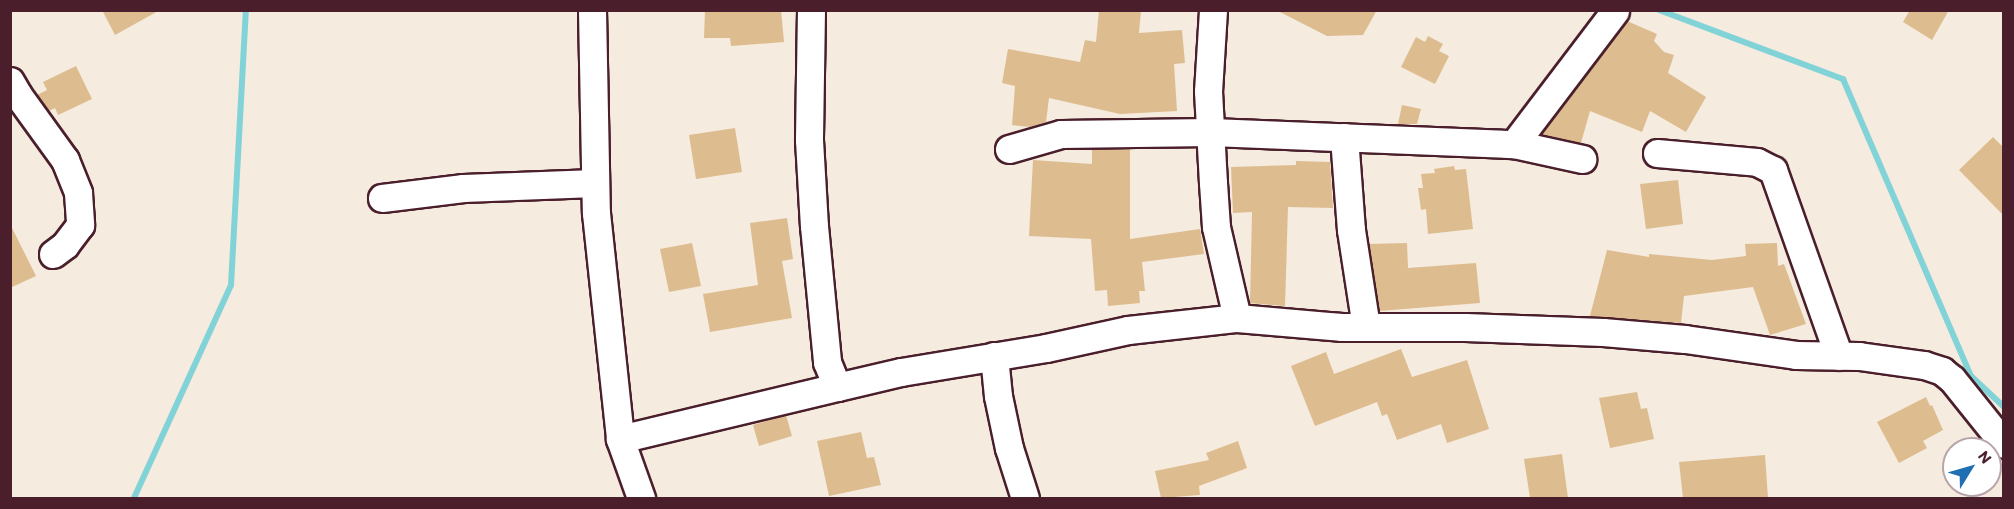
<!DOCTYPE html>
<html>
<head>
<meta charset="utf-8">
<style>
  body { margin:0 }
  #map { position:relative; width:2014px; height:509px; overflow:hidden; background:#f5ebde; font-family:Itim,sans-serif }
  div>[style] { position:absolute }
  .stream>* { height:6px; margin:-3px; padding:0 3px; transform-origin:3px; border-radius:3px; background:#82d3d7 }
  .building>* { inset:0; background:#ddbd90 }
  .roads { filter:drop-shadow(2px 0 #4a1f2b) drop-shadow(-2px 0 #4a1f2b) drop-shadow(0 2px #4a1f2b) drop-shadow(0 -2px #4a1f2b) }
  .minor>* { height:27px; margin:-13.5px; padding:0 13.5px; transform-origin:13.5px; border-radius:13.5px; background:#fff }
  span { translate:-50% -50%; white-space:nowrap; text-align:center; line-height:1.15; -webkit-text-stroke:6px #fff; paint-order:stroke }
  .frame { position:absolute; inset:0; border:12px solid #4a1f2b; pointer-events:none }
  .north { position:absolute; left:1942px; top:437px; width:60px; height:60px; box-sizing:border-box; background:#fff; border:2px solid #b7a5aa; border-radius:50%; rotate:53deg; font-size:16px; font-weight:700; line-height:24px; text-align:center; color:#4a1f2b }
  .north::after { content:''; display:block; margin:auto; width:21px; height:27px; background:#1f6fb2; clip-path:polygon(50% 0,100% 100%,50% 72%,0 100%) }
</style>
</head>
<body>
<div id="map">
  <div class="stream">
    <i style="left:1659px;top:10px;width:197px;rotate:20.6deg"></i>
    <i style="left:1843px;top:79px;width:323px;rotate:66.7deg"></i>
    <i style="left:1971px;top:376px;width:45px;rotate:43.2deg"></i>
    <i style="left:134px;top:498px;width:234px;rotate:-65.5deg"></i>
    <i style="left:231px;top:285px;width:275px;rotate:-86.9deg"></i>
  </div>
  <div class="building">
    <i style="clip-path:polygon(102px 10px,160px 10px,115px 35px)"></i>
    <i style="clip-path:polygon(705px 10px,781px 10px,784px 42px,731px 46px,730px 38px,704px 38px)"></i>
    <i style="clip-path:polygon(1099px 10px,1141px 10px,1139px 33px,1182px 30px,1185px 63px,1174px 64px,1177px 111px,1120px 114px,1049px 98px,1046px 122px,1030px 127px,1012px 125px,1015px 86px,1002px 83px,1008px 49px,1080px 62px,1085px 40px,1096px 42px)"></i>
    <i style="clip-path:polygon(1276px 10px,1377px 10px,1363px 35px,1327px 36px)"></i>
    <i style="clip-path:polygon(1910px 10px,1949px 10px,1932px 40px,1903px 22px)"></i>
    <i style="clip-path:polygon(1627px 21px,1657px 34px,1654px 41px,1664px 52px,1674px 55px,1668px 73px,1706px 97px,1686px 132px,1650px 111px,1642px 132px,1590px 111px,1581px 143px,1541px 134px)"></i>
    <i style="clip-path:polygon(1428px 36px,1443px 44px,1439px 51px,1449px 56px,1435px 84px,1401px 67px,1416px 37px,1425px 42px)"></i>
    <i style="clip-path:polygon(76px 66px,92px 99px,58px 115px,55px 108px,49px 111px,37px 95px,47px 90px,43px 82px)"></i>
    <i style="clip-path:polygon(1402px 105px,1421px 109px,1417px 124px,1398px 124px)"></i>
    <i style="clip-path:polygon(735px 128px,742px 172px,696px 179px,689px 135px)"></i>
    <i style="clip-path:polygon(1993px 137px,2004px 148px,2004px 216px,1959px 170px)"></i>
    <i style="clip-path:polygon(1092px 149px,1130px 149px,1130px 239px,1200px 229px,1204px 254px,1142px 262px,1145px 291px,1139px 291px,1140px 303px,1108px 306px,1107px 290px,1095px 291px,1091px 239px,1029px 236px,1033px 160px,1092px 164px)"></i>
    <i style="clip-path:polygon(1296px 161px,1330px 162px,1333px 208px,1288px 207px,1285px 306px,1250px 303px,1252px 212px,1233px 213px,1231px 167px,1296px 165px)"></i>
    <i style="clip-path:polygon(1454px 166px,1455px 170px,1466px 169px,1473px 229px,1428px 234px,1426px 209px,1421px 210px,1418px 188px,1423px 188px,1421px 174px,1435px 173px,1434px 169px)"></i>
    <i style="clip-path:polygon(1678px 180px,1683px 224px,1646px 229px,1640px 184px)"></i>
    <i style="clip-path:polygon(787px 218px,793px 259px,782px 261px,792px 318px,710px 332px,703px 294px,758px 285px,750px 223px)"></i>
    <i style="clip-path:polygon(10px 224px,36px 276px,10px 288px)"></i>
    <i style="clip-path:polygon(692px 243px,701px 286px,669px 292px,660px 249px)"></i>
    <i style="clip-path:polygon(1407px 243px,1408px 268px,1476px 263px,1480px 303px,1379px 311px,1369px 244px)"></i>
    <i style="clip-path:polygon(1777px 243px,1778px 266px,1784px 264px,1806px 324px,1770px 335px,1753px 287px,1684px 296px,1681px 323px,1590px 316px,1607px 250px,1649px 257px,1649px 254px,1712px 260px,1746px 256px,1745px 244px)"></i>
    <i style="clip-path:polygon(1401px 349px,1412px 377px,1467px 360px,1489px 429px,1447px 443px,1441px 424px,1397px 440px,1387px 414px,1382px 416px,1377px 402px,1315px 426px,1291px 366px,1326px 352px,1334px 374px)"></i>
    <i style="clip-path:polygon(1637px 392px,1641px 409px,1647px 408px,1654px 439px,1610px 448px,1599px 398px)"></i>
    <i style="clip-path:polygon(1926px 397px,1930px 406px,1932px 405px,1943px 430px,1923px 441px,1927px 448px,1899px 463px,1877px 422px)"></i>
    <i style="clip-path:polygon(786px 415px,792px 436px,759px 446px,753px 425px)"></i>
    <i style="clip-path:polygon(861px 432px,867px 458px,874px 457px,881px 485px,829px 496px,817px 441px)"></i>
    <i style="clip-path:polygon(1238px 441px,1247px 468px,1199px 486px,1200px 495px,1161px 498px,1155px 471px,1209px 460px,1206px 453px)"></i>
    <i style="clip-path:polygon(1562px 454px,1568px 498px,1530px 498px,1524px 459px)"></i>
    <i style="clip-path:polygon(1765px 455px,1768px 498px,1683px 498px,1679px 462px)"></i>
  </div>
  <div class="roads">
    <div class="minor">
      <i style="left:592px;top:10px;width:203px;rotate:88.9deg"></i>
      <i style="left:596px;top:213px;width:227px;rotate:83.9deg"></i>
      <i style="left:620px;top:439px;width:63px;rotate:70.4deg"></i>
      <i style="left:811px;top:10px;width:130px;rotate:90.9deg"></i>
      <i style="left:809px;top:140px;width:86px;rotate:86.7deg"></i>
      <i style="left:814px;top:226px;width:137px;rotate:84.5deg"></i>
      <i style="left:827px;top:362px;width:27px;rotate:68deg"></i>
      <i style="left:837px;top:387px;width:66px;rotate:-13.2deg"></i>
      <i style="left:901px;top:372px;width:147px;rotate:-9.4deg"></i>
      <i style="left:1046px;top:348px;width:84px;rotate:-12.4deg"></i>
      <i style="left:1128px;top:330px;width:110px;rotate:-6.3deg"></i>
      <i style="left:1237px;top:318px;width:105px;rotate:4.9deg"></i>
      <i style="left:1342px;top:327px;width:123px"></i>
      <i style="left:1465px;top:327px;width:138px;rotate:2.1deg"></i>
      <i style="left:1603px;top:332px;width:82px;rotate:4.9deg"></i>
      <i style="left:1685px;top:339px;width:112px;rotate:8.2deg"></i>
      <i style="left:1796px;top:355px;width:63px;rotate:0.9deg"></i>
      <i style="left:1859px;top:356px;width:66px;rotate:7.9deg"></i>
      <i style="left:1924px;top:365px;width:19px;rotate:18deg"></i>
      <i style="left:1942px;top:371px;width:13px;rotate:39deg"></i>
      <i style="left:1952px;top:379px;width:83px;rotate:51.3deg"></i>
      <i style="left:1213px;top:10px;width:81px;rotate:93.5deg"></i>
      <i style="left:1208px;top:91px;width:92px;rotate:86.9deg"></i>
      <i style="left:1213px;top:183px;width:44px;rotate:86.1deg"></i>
      <i style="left:1216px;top:227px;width:93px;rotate:77deg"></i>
      <i style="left:10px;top:81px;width:16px;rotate:60deg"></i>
      <i style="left:18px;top:95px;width:80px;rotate:54.1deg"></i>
      <i style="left:65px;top:160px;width:35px;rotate:68deg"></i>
      <i style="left:78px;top:193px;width:32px;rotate:86deg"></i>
      <i style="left:80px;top:225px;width:25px;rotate:127deg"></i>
      <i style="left:65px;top:245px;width:15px;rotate:143deg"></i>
      <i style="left:1344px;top:137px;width:93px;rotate:85.7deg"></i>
      <i style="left:1351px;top:230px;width:98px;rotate:81.2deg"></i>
      <i style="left:1514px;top:144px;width:167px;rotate:-52.8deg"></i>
      <i style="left:1009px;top:149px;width:54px;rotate:-16.1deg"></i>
      <i style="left:1061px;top:134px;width:150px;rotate:-0.8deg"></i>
      <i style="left:1211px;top:132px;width:303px;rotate:2.3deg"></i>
      <i style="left:1514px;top:144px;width:70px;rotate:12.4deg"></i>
      <i style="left:1657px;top:153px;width:100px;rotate:5.1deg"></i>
      <i style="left:1757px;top:162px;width:18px;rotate:27deg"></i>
      <i style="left:1773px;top:170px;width:197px;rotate:70.5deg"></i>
      <i style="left:382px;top:198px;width:82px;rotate:-7deg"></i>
      <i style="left:463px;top:188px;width:132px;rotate:-2.2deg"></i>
      <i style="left:994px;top:356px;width:40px;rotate:84.3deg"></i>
      <i style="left:998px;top:396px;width:53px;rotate:78.1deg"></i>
      <i style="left:1009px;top:448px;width:52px;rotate:72.3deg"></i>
      <i style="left:620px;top:439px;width:223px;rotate:-13.5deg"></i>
    </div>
  </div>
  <div class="frame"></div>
  <div class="north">N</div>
</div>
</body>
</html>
